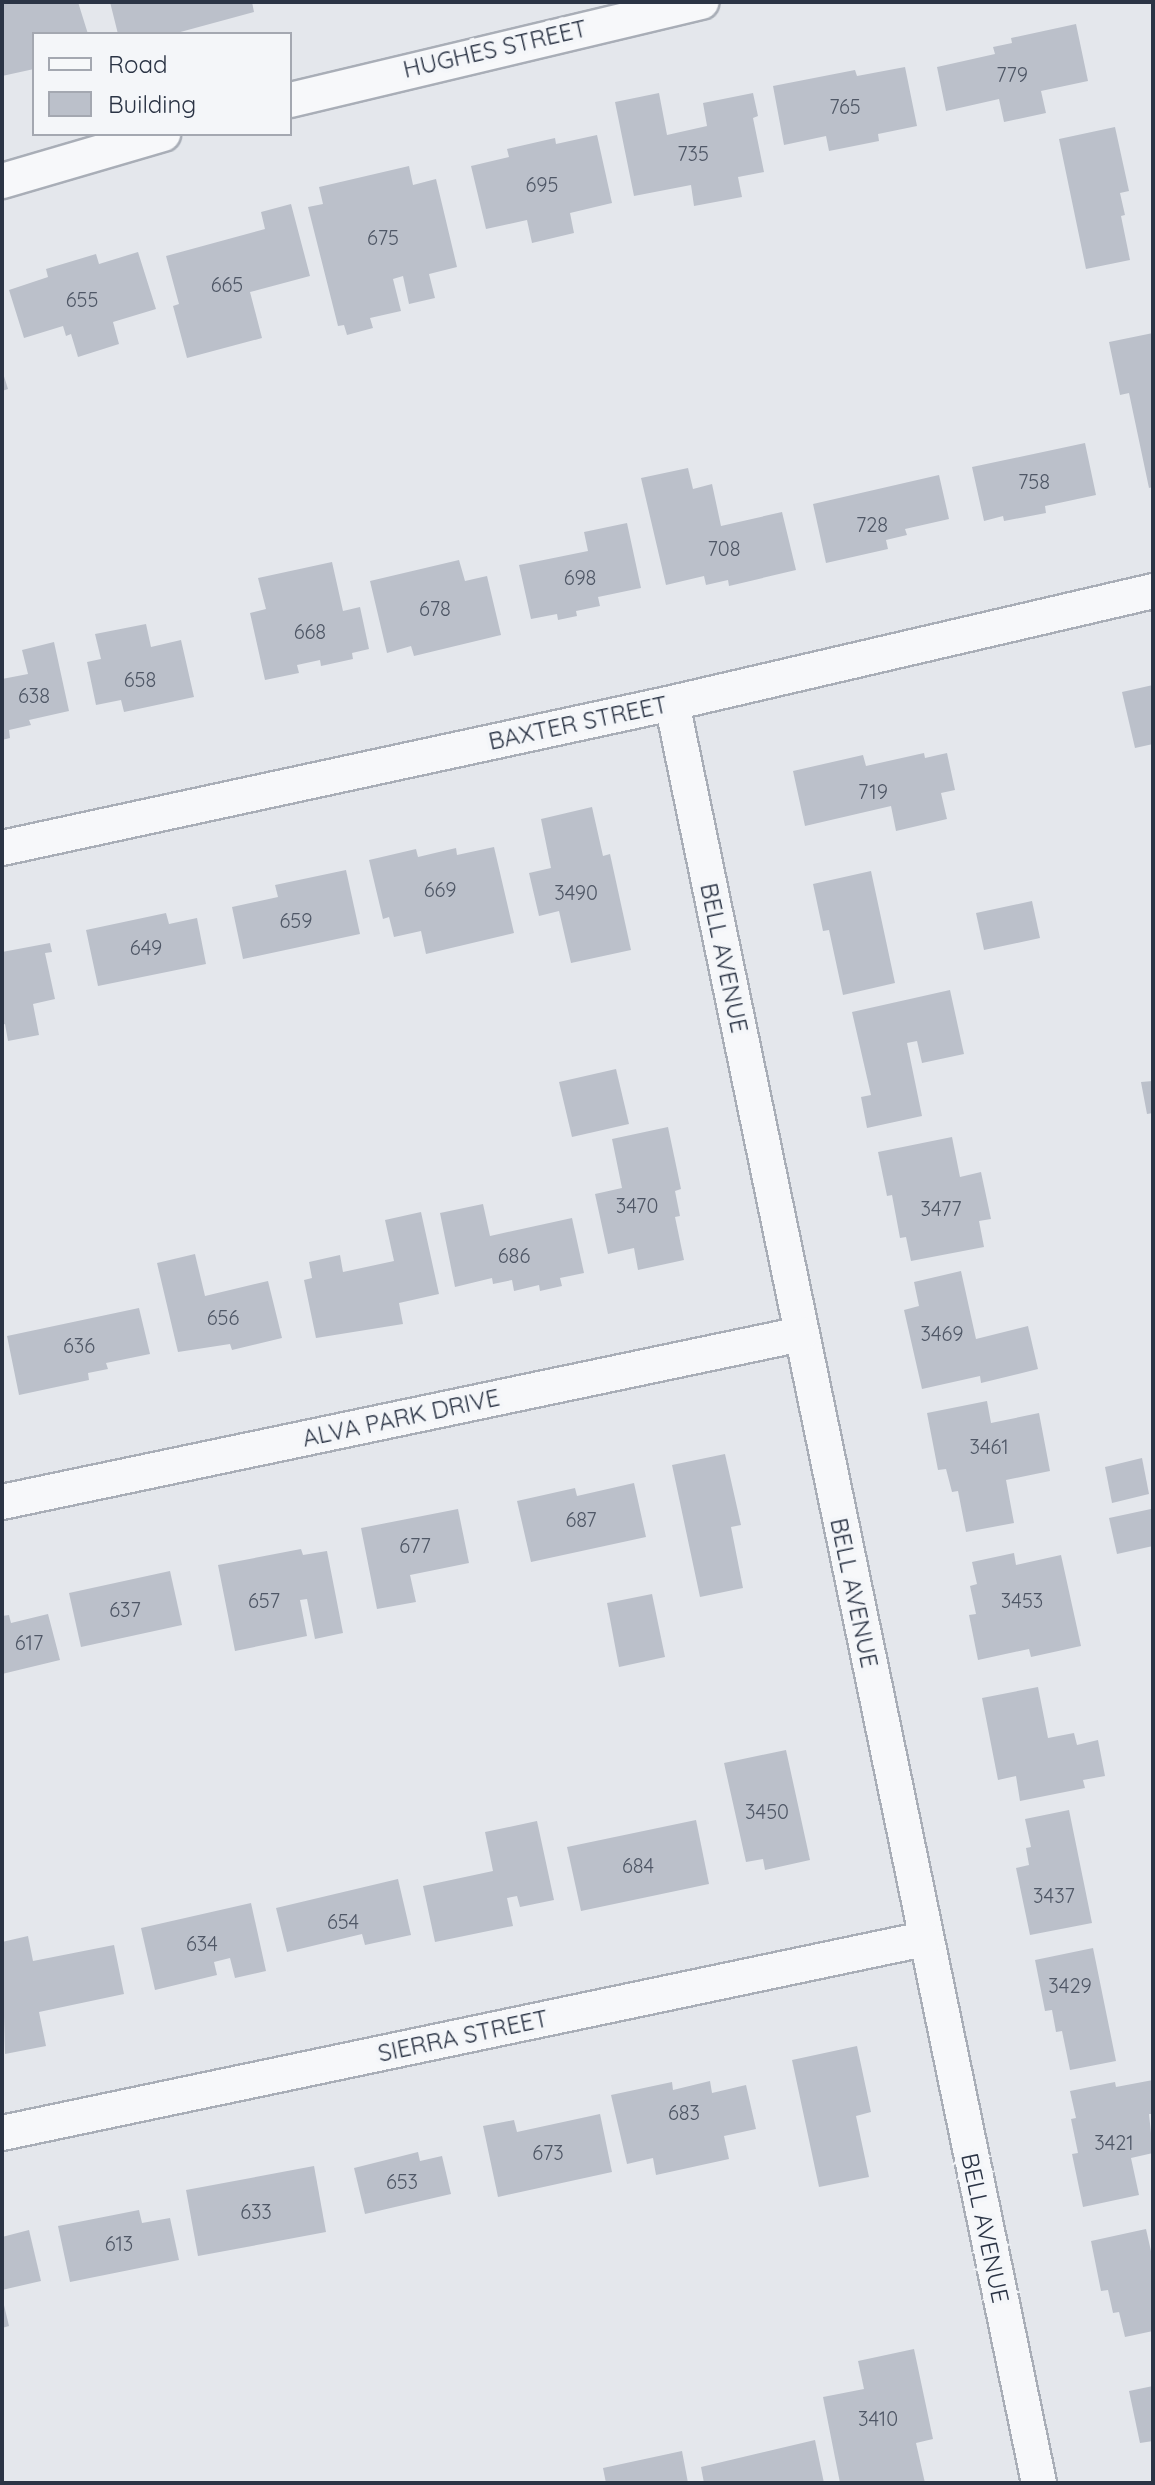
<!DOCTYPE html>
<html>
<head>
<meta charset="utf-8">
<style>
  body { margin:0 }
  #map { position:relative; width:1155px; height:2485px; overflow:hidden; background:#e4e7ec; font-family:Quicksand,sans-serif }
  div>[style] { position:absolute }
  .building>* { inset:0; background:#bbc0ca }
  .roads { filter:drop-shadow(2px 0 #a9aeb7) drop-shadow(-2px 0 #a9aeb7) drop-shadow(0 2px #a9aeb7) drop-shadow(0 -2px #a9aeb7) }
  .street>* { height:34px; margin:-17px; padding:0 17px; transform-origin:17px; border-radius:17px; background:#f7f8fa }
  span { translate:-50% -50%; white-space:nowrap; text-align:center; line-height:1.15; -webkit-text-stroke:8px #f4f6f9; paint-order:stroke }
  .number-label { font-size:20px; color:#4f5766 }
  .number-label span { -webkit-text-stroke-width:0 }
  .street-label { font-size:24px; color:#2b3445 }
  .frame { position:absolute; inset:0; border:4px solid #2b3445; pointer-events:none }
  .legend { position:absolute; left:32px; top:32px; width:260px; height:104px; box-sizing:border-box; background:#f4f6f9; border:2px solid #a4a8b1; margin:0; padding:10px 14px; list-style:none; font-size:24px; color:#2b3445 }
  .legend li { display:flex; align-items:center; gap:16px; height:40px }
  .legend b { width:40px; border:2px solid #a4a8b1 }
</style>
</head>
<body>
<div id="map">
  <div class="building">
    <i style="clip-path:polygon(2px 2px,78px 2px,88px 34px,34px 34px,34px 69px,2px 76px)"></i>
    <i style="clip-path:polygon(110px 2px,252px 2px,254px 12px,173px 34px,118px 34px)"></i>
    <i style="clip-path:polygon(1076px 24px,1088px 81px,1041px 91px,1046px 113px,1004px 122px,999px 99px,946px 111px,937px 67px,995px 54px,993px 47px,1012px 43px,1011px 38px)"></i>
    <i style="clip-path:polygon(905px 67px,917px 126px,878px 134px,879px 141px,829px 151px,826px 136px,784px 145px,773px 86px,855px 70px,857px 76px)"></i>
    <i style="clip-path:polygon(659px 93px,667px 135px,707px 126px,703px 103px,753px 93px,758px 116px,753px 118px,764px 172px,738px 177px,742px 197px,694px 206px,691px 185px,634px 196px,615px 102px)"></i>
    <i style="clip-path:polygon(1115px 127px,1129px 191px,1120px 193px,1125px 215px,1121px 216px,1130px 260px,1086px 269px,1059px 139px)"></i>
    <i style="clip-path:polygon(597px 135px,612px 203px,570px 213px,574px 233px,532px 243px,527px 220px,486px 229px,471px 166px,509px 157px,507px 149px,555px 138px,556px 144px)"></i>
    <i style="clip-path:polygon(409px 166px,413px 185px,436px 179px,457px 267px,429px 274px,435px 298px,409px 304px,403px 276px,393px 279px,401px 311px,370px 318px,373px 328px,347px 335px,344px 325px,338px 326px,308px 207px,323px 204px,319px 187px)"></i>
    <i style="clip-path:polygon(291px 204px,310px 276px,250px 292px,262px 338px,187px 358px,173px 306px,179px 304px,166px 256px,265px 229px,261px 212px)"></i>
    <i style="clip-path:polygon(138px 252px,156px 309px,113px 322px,119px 344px,78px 357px,71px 334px,66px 336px,63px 326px,24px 338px,9px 290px,48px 277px,46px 269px,96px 254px,99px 264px)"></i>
    <i style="clip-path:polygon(1153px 333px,1153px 487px,1149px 488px,1129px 393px,1120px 395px,1109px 342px)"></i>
    <i style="clip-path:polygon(2px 370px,8px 389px,2px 391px)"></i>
    <i style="clip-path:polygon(1085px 443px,1096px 495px,1045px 506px,1046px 513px,1004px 521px,1003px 516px,984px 521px,972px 467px)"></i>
    <i style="clip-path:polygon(688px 468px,693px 489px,712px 484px,721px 526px,782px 512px,796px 570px,729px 586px,728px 580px,706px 585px,704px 576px,666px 585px,641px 478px)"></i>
    <i style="clip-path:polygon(939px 475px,949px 519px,905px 529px,907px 535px,886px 540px,888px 549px,826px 563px,813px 504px)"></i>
    <i style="clip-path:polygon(627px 523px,641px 588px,598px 597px,600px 606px,576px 611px,577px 616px,558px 620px,557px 614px,531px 619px,519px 565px,588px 551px,584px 532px)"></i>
    <i style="clip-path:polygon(459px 560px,465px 581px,487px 576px,501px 635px,414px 656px,411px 646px,387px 653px,370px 581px)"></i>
    <i style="clip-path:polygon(332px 562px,343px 611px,360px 607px,369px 649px,352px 653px,353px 659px,321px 666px,320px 660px,297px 665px,299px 673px,265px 680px,250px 613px,266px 609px,258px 578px)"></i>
    <i style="clip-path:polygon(146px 624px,151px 647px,181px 640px,194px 697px,124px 712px,121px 700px,96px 705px,87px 662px,101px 659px,95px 634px)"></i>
    <i style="clip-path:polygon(54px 642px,69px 711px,29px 720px,31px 725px,9px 730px,10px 738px,2px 740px,2px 679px,28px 674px,22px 650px)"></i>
    <i style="clip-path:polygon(1153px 685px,1153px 744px,1135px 748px,1122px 692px)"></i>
    <i style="clip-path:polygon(924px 753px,925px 758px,947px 753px,955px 790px,941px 793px,947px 819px,896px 831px,891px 806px,805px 826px,793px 771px,863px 755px,866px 766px)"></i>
    <i style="clip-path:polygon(592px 807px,603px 856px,610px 854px,631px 950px,571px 963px,559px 911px,539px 916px,529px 873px,551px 868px,541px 819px)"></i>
    <i style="clip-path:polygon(494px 847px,514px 933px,426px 954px,421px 931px,394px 937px,389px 917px,383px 919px,369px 860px,416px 849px,418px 857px,456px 848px,457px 855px)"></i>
    <i style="clip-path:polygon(346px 870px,360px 934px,243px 959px,232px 907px,278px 897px,275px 885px)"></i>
    <i style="clip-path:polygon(871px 871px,895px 983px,843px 995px,829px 930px,823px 931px,813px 884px)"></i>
    <i style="clip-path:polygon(1032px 901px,1040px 938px,984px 950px,976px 913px)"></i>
    <i style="clip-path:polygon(166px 913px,169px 924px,197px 918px,206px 964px,98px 986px,86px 930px)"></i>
    <i style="clip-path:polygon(50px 943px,52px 952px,45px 953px,55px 999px,33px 1004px,39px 1035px,8px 1041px,5px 1024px,2px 1025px,2px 952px)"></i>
    <i style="clip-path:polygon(950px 990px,964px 1054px,922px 1063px,917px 1041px,907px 1043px,922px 1116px,867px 1128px,861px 1097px,871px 1095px,852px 1012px)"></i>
    <i style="clip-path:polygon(616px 1069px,629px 1124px,572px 1137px,559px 1082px)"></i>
    <i style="clip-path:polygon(1153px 1081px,1153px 1113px,1147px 1114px,1141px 1082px)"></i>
    <i style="clip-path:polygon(668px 1127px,681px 1189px,675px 1191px,680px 1216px,675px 1217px,684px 1260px,638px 1270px,634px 1248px,608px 1254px,595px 1194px,622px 1188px,612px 1139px)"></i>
    <i style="clip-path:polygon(952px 1137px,960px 1177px,981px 1172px,991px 1219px,979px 1221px,984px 1247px,911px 1261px,906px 1237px,900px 1238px,892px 1195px,887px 1196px,878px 1152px)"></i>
    <i style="clip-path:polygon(483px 1204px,490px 1236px,572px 1218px,584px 1273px,560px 1278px,562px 1286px,540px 1291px,539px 1285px,514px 1291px,512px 1280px,493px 1284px,492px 1278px,455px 1287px,440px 1213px)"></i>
    <i style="clip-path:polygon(421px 1212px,439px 1294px,399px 1303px,403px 1324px,316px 1338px,304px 1280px,312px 1278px,309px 1262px,340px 1255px,343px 1272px,394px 1261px,385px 1220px)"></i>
    <i style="clip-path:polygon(195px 1254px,205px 1296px,268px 1281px,282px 1338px,232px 1350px,230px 1344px,178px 1352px,157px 1263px)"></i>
    <i style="clip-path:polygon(961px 1271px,976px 1339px,1028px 1326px,1038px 1369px,981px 1383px,980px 1376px,922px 1389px,904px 1310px,919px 1306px,914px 1282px)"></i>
    <i style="clip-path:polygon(139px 1308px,150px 1354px,106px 1363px,108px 1369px,88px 1373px,89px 1380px,19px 1395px,7px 1336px)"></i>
    <i style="clip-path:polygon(987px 1401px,991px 1423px,1039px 1413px,1050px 1471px,1006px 1480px,1014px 1523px,966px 1532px,958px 1491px,952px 1492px,946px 1469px,938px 1470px,927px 1413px)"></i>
    <i style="clip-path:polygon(725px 1454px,741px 1525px,731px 1527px,743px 1588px,700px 1597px,672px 1465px)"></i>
    <i style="clip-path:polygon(1142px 1458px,1149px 1494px,1112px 1503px,1105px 1467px)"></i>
    <i style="clip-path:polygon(634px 1483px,646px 1537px,531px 1562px,517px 1501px,575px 1488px,577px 1496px)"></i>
    <i style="clip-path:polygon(458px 1509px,469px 1563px,410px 1575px,416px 1602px,377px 1609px,361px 1528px)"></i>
    <i style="clip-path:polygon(1151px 1509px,1153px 1546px,1117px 1554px,1109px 1518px)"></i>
    <i style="clip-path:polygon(301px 1549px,303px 1555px,327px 1551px,343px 1633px,315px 1639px,307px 1599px,300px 1600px,307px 1636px,235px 1651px,218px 1565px)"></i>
    <i style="clip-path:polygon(1014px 1553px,1016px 1565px,1061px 1555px,1081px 1646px,1031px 1657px,1029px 1649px,978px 1660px,969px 1615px,976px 1614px,970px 1586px,977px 1584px,972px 1562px)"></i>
    <i style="clip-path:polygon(170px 1571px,182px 1625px,81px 1647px,69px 1593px)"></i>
    <i style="clip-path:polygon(652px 1594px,665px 1657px,619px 1667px,607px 1603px)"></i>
    <i style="clip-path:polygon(48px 1614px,60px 1660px,2px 1674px,2px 1616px,9px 1615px,11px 1623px)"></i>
    <i style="clip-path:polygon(1038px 1687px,1048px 1738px,1074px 1733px,1077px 1745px,1098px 1740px,1105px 1776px,1083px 1780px,1085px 1788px,1020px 1801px,1016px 1776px,998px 1780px,982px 1698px)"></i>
    <i style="clip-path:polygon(786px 1750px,810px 1860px,765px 1870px,763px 1859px,746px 1862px,724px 1763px)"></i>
    <i style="clip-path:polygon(1069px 1810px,1092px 1923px,1030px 1935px,1016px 1868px,1029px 1865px,1026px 1848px,1031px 1847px,1025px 1819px)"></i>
    <i style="clip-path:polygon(696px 1820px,709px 1884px,581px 1911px,567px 1847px)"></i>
    <i style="clip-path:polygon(537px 1821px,554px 1900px,520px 1907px,517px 1896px,507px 1898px,513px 1926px,435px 1942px,423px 1886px,493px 1871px,485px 1832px)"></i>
    <i style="clip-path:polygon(398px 1879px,411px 1935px,365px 1945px,362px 1934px,287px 1952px,276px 1908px)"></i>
    <i style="clip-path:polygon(251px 1903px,266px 1971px,235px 1978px,230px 1958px,214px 1962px,217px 1975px,155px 1990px,141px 1928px)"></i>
    <i style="clip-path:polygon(28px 1936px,33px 1961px,114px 1945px,124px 1994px,39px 2012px,46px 2046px,5px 2054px,2px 1942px)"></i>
    <i style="clip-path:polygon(1093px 1948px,1116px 2061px,1070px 2070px,1062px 2031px,1056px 2032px,1052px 2010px,1045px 2011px,1035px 1960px)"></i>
    <i style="clip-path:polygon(857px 2046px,871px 2112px,856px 2116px,869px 2177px,819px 2187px,792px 2060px)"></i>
    <i style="clip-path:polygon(1153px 2080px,1153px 2114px,1149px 2114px,1153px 2153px,1131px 2158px,1139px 2195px,1083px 2207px,1072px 2154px,1078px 2153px,1071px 2119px,1076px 2118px,1070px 2091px,1115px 2082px,1116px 2087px)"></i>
    <i style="clip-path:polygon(710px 2081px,712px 2093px,746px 2085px,756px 2129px,724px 2136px,729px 2159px,656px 2175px,653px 2158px,627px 2164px,611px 2095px,672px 2082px,673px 2090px)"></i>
    <i style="clip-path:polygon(600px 2114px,612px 2172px,498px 2197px,483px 2126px,514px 2120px,517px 2132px)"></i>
    <i style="clip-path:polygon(418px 2152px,420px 2161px,442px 2156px,451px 2194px,365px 2214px,354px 2168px)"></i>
    <i style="clip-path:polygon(314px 2166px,326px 2232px,198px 2256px,186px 2190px)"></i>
    <i style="clip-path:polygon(139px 2210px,142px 2223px,170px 2218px,179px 2260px,70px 2282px,58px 2226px)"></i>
    <i style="clip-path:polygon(1146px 2229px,1153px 2260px,1153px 2331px,1125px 2337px,1119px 2312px,1113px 2313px,1108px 2290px,1101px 2291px,1091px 2241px)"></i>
    <i style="clip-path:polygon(29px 2230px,41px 2281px,2px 2290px,2px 2237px)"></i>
    <i style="clip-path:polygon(3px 2301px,9px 2326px,2px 2328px,2px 2302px)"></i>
    <i style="clip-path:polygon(914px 2349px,933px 2439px,916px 2443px,925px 2483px,840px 2483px,823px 2397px,864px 2389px,858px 2361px)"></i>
    <i style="clip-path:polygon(1153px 2386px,1153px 2441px,1140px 2443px,1129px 2391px)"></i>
    <i style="clip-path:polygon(815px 2440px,824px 2483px,704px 2483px,701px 2467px)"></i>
    <i style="clip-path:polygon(682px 2451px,688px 2483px,606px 2483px,603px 2468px)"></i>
  </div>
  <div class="roads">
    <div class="street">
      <i style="left:290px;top:100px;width:423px;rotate:-13.4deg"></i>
      <i style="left:2px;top:181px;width:168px;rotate:-16.3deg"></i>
      <i style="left:672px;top:703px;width:1817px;rotate:78.35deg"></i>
      <i style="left:2px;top:848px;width:686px;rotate:-12.21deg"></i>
      <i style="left:672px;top:703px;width:494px;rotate:-13.1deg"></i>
      <i style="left:2px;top:1502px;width:816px;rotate:-11.87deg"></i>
      <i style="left:2px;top:2133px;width:942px;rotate:-11.88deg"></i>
    </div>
  </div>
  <div class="number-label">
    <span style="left:1012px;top:74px">779</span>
    <span style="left:845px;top:106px">765</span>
    <span style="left:693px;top:153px">735</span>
    <span style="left:542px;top:184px">695</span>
    <span style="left:383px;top:237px">675</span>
    <span style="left:227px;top:284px">665</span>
    <span style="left:82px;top:299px">655</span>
    <span style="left:1034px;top:481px">758</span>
    <span style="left:872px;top:524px">728</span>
    <span style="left:724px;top:548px">708</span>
    <span style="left:580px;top:577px">698</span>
    <span style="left:435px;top:608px">678</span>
    <span style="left:310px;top:631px">668</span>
    <span style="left:140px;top:679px">658</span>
    <span style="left:34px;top:695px">638</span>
    <span style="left:873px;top:791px">719</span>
    <span style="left:440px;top:889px">669</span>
    <span style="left:576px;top:892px">3490</span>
    <span style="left:296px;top:920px">659</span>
    <span style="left:146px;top:947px">649</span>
    <span style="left:637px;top:1205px">3470</span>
    <span style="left:941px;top:1208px">3477</span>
    <span style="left:514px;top:1255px">686</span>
    <span style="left:223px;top:1317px">656</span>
    <span style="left:942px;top:1333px">3469</span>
    <span style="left:79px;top:1345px">636</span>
    <span style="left:989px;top:1446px">3461</span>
    <span style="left:581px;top:1519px">687</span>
    <span style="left:415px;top:1545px">677</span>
    <span style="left:264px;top:1600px">657</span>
    <span style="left:1022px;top:1600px">3453</span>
    <span style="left:125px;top:1609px">637</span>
    <span style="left:29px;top:1642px">617</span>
    <span style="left:767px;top:1811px">3450</span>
    <span style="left:638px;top:1865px">684</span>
    <span style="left:1054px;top:1895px">3437</span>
    <span style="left:343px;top:1921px">654</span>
    <span style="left:202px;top:1943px">634</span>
    <span style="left:1070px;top:1985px">3429</span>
    <span style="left:684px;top:2112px">683</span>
    <span style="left:1114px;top:2142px">3421</span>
    <span style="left:548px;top:2152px">673</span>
    <span style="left:402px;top:2181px">653</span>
    <span style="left:256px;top:2211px">633</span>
    <span style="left:119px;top:2243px">613</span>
    <span style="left:878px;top:2418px">3410</span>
  </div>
  <div class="street-label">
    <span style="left:495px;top:49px;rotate:-13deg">HUGHES STREET</span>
    <span style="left:578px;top:723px;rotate:-12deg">BAXTER STREET</span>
    <span style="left:724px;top:958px;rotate:78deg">BELL AVENUE</span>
    <span style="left:401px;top:1418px;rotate:-12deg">ALVA PARK DRIVE</span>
    <span style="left:854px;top:1593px;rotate:78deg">BELL AVENUE</span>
    <span style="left:463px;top:2036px;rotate:-12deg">SIERRA STREET</span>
    <span style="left:985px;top:2228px;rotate:78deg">BELL AVENUE</span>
  </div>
  <div class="frame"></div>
  <ul class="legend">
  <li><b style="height:10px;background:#f7f8fa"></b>Road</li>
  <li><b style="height:22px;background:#bbc0ca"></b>Building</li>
  </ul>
</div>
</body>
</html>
